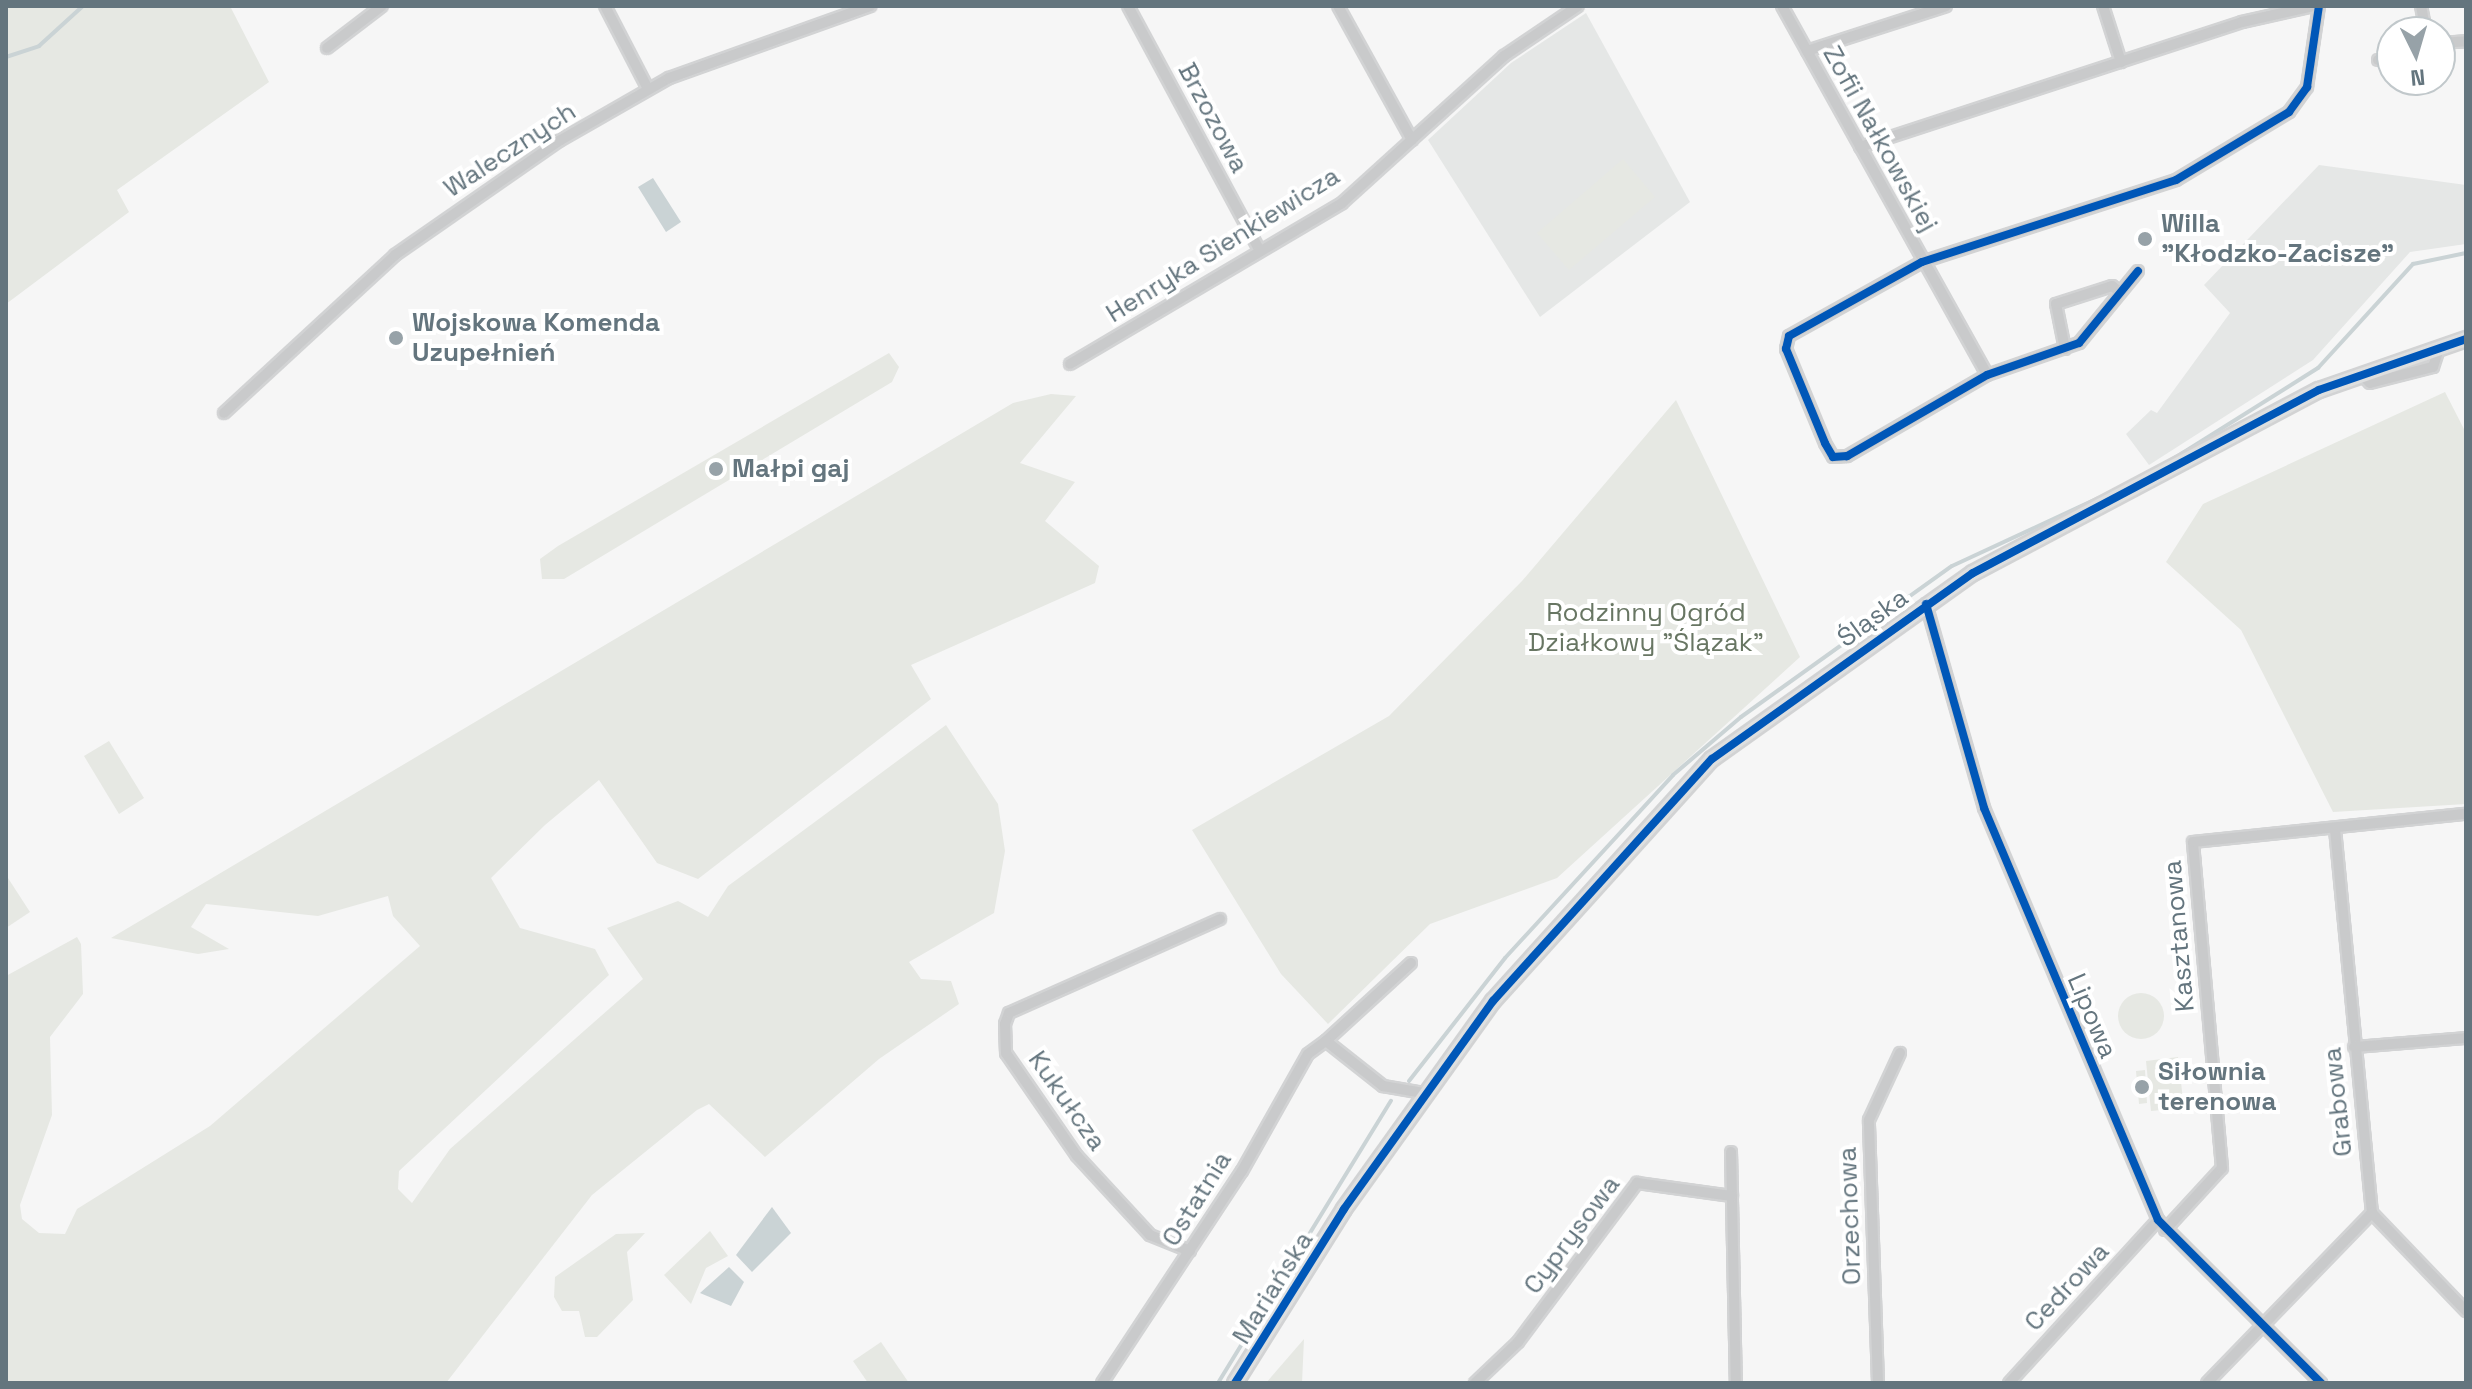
<!DOCTYPE html>
<html>
<head>
<meta charset="utf-8">
<style>
  body { margin:0 }
  #map { position:relative; width:2472px; height:1389px; overflow:hidden; background:#f6f6f6; font-family:"Space Grotesk",sans-serif }
  div>[style] { position:absolute }
  .built>* { inset:0; background:#e5e7e6 }
  .green>* { inset:0; background:#e6e8e3 }
  .round { border-radius:50% }
  .water>* { inset:0; background:#cad3d5 }
  .stream>* { height:4px; margin:-2px; padding:0 2px; transform-origin:2px; border-radius:2px; background:#cad3d5 }
  .roads { filter:drop-shadow(2px 0 #d2d3d4) drop-shadow(-2px 0 #d2d3d4) drop-shadow(0 2px #d2d3d4) drop-shadow(0 -2px #d2d3d4) }
  .street>* { height:10px; margin:-5px; padding:0 5px; transform-origin:5px; border-radius:5px; background:#c9cacb }
  .secondary>* { height:14px; margin:-7px; padding:0 7px; transform-origin:7px; border-radius:7px; background:#dedfdf }
  .cycleway>* { height:8px; margin:-4px; padding:0 4px; transform-origin:4px; border-radius:4px; background:#0057b8 }
  .dots>* { width:22px; height:22px; translate:-50% -50%; box-sizing:border-box; border:4px solid #fff; border-radius:50% }
  span { translate:-50% -50%; white-space:nowrap; text-align:center; line-height:1.15; -webkit-text-stroke:8px #fff; paint-order:stroke }
  .street-label { font-size:26px; color:#64757e }
  .poi-label { font-size:26px; color:#64757e; font-weight:700 }
  .left { translate:0 -50%; text-align:left }
  .park-label { font-size:26px; color:#687663 }
  .frame { position:absolute; inset:0; border:8px solid #64757e; pointer-events:none }
  .north { position:absolute; left:2376px; top:16px; width:80px; height:80px; box-sizing:border-box; background:#fff; border:2px solid #c1c8cb; border-radius:50%; rotate:175deg; font-size:22px; font-weight:700; line-height:32px; text-align:center; color:#64757e }
  .north::after { content:''; display:block; margin:auto; width:28px; height:36px; background:#97a2a8; clip-path:polygon(50% 0,100% 100%,50% 72%,0 100%) }
</style>
</head>
<body>
<div id="map">
  <div class="built">
    <i style="clip-path:polygon(1586px 13px,1690px 202px,1540px 317px,1428px 140px,1511px 63px)"></i>
    <i style="clip-path:polygon(2319px 165px,2466px 185px,2466px 244px,2410px 252px,2313px 360px,2149px 465px,2126px 434px,2151px 410px,2157px 413px,2230px 313px,2204px 285px)"></i>
  </div>
  <div class="green">
    <i style="clip-path:polygon(6px 6px,230px 6px,269px 82px,117px 190px,129px 212px,6px 304px)"></i>
    <i style="clip-path:polygon(1623px 159px,1655px 197px,1569px 270px,1537px 233px)"></i>
    <i style="clip-path:polygon(889px 353px,899px 367px,892px 382px,564px 579px,542px 579px,540px 559px,558px 546px)"></i>
    <i style="clip-path:polygon(2445px 392px,2466px 433px,2466px 804px,2333px 812px,2241px 630px,2166px 562px,2203px 504px)"></i>
    <i style="clip-path:polygon(1051px 394px,1076px 396px,1020px 463px,1075px 482px,1045px 521px,1099px 566px,1095px 583px,911px 665px,931px 699px,698px 879px,657px 863px,599px 780px,545px 825px,491px 878px,520px 928px,595px 949px,609px 975px,399px 1171px,398px 1189px,412px 1203px,450px 1149px,643px 979px,607px 928px,678px 901px,708px 917px,728px 886px,946px 725px,998px 804px,1005px 851px,994px 913px,909px 962px,921px 979px,951px 981px,959px 1004px,879px 1059px,765px 1157px,709px 1104px,697px 1110px,592px 1195px,446px 1383px,6px 1383px,6px 976px,77px 937px,81px 944px,83px 994px,50px 1037px,52px 1115px,20px 1205px,22px 1219px,39px 1233px,65px 1234px,77px 1209px,210px 1126px,420px 946px,393px 916px,388px 896px,318px 916px,206px 904px,191px 927px,229px 949px,198px 954px,111px 938px,1013px 403px)"></i>
    <i style="clip-path:polygon(1676px 400px,1800px 657px,1557px 878px,1430px 924px,1328px 1024px,1281px 974px,1192px 830px,1389px 716px,1522px 581px)"></i>
    <i style="clip-path:polygon(109px 741px,144px 798px,119px 814px,84px 756px)"></i>
    <i style="clip-path:polygon(6px 875px,30px 912px,6px 928px)"></i>
    <i class="round" style="left:2118px;top:993px;width:46px;height:46px"></i>
    <i style="clip-path:polygon(2178px 1057px,2184px 1108px,2151px 1111px,2146px 1061px)"></i>
    <i style="clip-path:polygon(2145px 1070px,2147px 1103px,2139px 1104px,2136px 1071px)"></i>
    <i style="clip-path:polygon(710px 1231px,728px 1256px,706px 1268px,691px 1304px,664px 1275px)"></i>
    <i style="clip-path:polygon(645px 1233px,627px 1252px,633px 1300px,597px 1337px,585px 1337px,579px 1311px,562px 1311px,554px 1297px,555px 1277px,616px 1234px)"></i>
    <i style="clip-path:polygon(1304px 1339px,1302px 1383px,1266px 1383px)"></i>
    <i style="clip-path:polygon(881px 1342px,909px 1383px,868px 1383px,853px 1361px)"></i>
  </div>
  <div class="water">
    <i style="clip-path:polygon(653px 178px,681px 222px,666px 232px,638px 187px)"></i>
    <i style="clip-path:polygon(772px 1207px,791px 1233px,752px 1272px,736px 1255px)"></i>
    <i style="clip-path:polygon(729px 1267px,744px 1282px,731px 1306px,700px 1293px)"></i>
  </div>
  <div class="stream">
    <i style="left:6px;top:57px;width:35px;rotate:-18deg"></i>
    <i style="left:39px;top:46px;width:59px;rotate:-42.3deg"></i>
    <i style="left:2165px;top:464px;width:181px;rotate:-32.1deg"></i>
    <i style="left:2318px;top:368px;width:141px;rotate:-47.6deg"></i>
    <i style="left:2413px;top:264px;width:54px;rotate:-11.7deg"></i>
    <i style="left:1409px;top:1081px;width:156px;rotate:-52deg"></i>
    <i style="left:1505px;top:958px;width:248px;rotate:-47.4deg"></i>
    <i style="left:1673px;top:775px;width:89px;rotate:-40.5deg"></i>
    <i style="left:1741px;top:717px;width:259px;rotate:-35.6deg"></i>
    <i style="left:1952px;top:566px;width:187px;rotate:-24.9deg"></i>
    <i style="left:1218px;top:1383px;width:331px;rotate:-58.5deg"></i>
  </div>
  <div class="roads">
    <div class="street">
      <i style="left:605px;top:6px;width:93px;rotate:62.6deg"></i>
      <i style="left:1128px;top:6px;width:278px;rotate:61.7deg"></i>
      <i style="left:1338px;top:6px;width:153px;rotate:61.1deg"></i>
      <i style="left:1782px;top:6px;width:422px;rotate:60.9deg"></i>
      <i style="left:2103px;top:6px;width:59px;rotate:72.2deg"></i>
      <i style="left:2421px;top:6px;width:26px;rotate:79deg"></i>
      <i style="left:2440px;top:43px;width:26px;rotate:-4deg"></i>
      <i style="left:327px;top:48px;width:69px;rotate:-37.4deg"></i>
      <i style="left:1807px;top:51px;width:146px;rotate:-17.9deg"></i>
      <i style="left:2378px;top:60px;width:14px"></i>
      <i style="left:1860px;top:147px;width:402px;rotate:-18.1deg"></i>
      <i style="left:2242px;top:22px;width:74px;rotate:-12.5deg"></i>
      <i style="left:2138px;top:271px;width:93px;rotate:129.3deg"></i>
      <i style="left:2079px;top:343px;width:97px;rotate:160.8deg"></i>
      <i style="left:1987px;top:375px;width:162px;rotate:149.9deg"></i>
      <i style="left:1847px;top:456px;width:14px;rotate:176deg"></i>
      <i style="left:1833px;top:457px;width:16px;rotate:-120deg"></i>
      <i style="left:1825px;top:443px;width:102px;rotate:-112.5deg"></i>
      <i style="left:1786px;top:349px;width:13px;rotate:-77deg"></i>
      <i style="left:1789px;top:336px;width:152px;rotate:-29.1deg"></i>
      <i style="left:1922px;top:262px;width:267px;rotate:-17.9deg"></i>
      <i style="left:2176px;top:180px;width:132px;rotate:-31deg"></i>
      <i style="left:2289px;top:112px;width:31px;rotate:-54deg"></i>
      <i style="left:2307px;top:87px;width:82px;rotate:-81.6deg"></i>
      <i style="left:2065px;top:349px;width:46px;rotate:-101.3deg"></i>
      <i style="left:2056px;top:304px;width:59px;rotate:-17.8deg"></i>
      <i style="left:2112px;top:286px;width:10px;rotate:37deg"></i>
      <i style="left:1070px;top:364px;width:316px;rotate:-30.6deg"></i>
      <i style="left:1342px;top:203px;width:219px;rotate:-42.2deg"></i>
      <i style="left:1504px;top:56px;width:89px;rotate:-34deg"></i>
      <i style="left:2362px;top:375px;width:11px;rotate:45deg"></i>
      <i style="left:2370px;top:383px;width:65px;rotate:-14.3deg"></i>
      <i style="left:2433px;top:367px;width:20px;rotate:-72deg"></i>
      <i style="left:224px;top:413px;width:233px;rotate:-42.7deg"></i>
      <i style="left:395px;top:255px;width:200px;rotate:-34.8deg"></i>
      <i style="left:559px;top:141px;width:127px;rotate:-29.8deg"></i>
      <i style="left:669px;top:78px;width:214px;rotate:-19.7deg"></i>
      <i style="left:1926px;top:604px;width:212px;rotate:74.1deg"></i>
      <i style="left:1984px;top:808px;width:447px;rotate:67.1deg"></i>
      <i style="left:2158px;top:1220px;width:231px;rotate:45deg"></i>
      <i style="left:2335px;top:829px;width:386px;rotate:84.5deg"></i>
      <i style="left:1411px;top:963px;width:115px;rotate:137.5deg"></i>
      <i style="left:1326px;top:1041px;width:73px;rotate:38.3deg"></i>
      <i style="left:1383px;top:1086px;width:41px;rotate:9.9deg"></i>
      <i style="left:2354px;top:1047px;width:112px;rotate:-4.6deg"></i>
      <i style="left:1731px;top:1152px;width:231px;rotate:88.8deg"></i>
      <i style="left:2372px;top:1213px;width:136px;rotate:46.2deg"></i>
      <i style="left:2165px;top:1230px;width:84px;rotate:-47.4deg"></i>
      <i style="left:2222px;top:1168px;width:327px;rotate:-95.1deg"></i>
      <i style="left:2193px;top:842px;width:274px;rotate:-5.9deg"></i>
      <i style="left:1190px;top:1251px;width:43px;rotate:-158.2deg"></i>
      <i style="left:1150px;top:1235px;width:108px;rotate:-132.7deg"></i>
      <i style="left:1077px;top:1156px;width:125px;rotate:-124.6deg"></i>
      <i style="left:1006px;top:1053px;width:29px;rotate:-92deg"></i>
      <i style="left:1005px;top:1024px;width:12px;rotate:-70deg"></i>
      <i style="left:1009px;top:1013px;width:231px;rotate:-24deg"></i>
      <i style="left:1102px;top:1383px;width:254px;rotate:-56.6deg"></i>
      <i style="left:1242px;top:1171px;width:134px;rotate:-60.6deg"></i>
      <i style="left:1308px;top:1054px;width:22px;rotate:-36deg"></i>
      <i style="left:1475px;top:1383px;width:59px;rotate:-43.6deg"></i>
      <i style="left:1518px;top:1342px;width:199px;rotate:-53.2deg"></i>
      <i style="left:1637px;top:1183px;width:96px;rotate:7.8deg"></i>
      <i style="left:1878px;top:1383px;width:263px;rotate:-92deg"></i>
      <i style="left:1869px;top:1120px;width:74px;rotate:-65.2deg"></i>
      <i style="left:2009px;top:1383px;width:221px;rotate:-47.6deg"></i>
      <i style="left:2207px;top:1383px;width:237px;rotate:-45.9deg"></i>
    </div>
    <div class="secondary">
      <i style="left:1235px;top:1383px;width:205px;rotate:-57.9deg"></i>
      <i style="left:1344px;top:1209px;width:256px;rotate:-54.4deg"></i>
      <i style="left:1493px;top:1001px;width:326px;rotate:-47.9deg"></i>
      <i style="left:1712px;top:759px;width:320px;rotate:-35.5deg"></i>
      <i style="left:1973px;top:573px;width:391px;rotate:-27.9deg"></i>
      <i style="left:2319px;top:390px;width:156px;rotate:-19.1deg"></i>
    </div>
  </div>
  <div class="cycleway">
    <i style="left:2138px;top:271px;width:93px;rotate:129.3deg"></i>
    <i style="left:2079px;top:343px;width:97px;rotate:160.8deg"></i>
    <i style="left:1987px;top:375px;width:162px;rotate:149.9deg"></i>
    <i style="left:1847px;top:456px;width:14px;rotate:176deg"></i>
    <i style="left:1833px;top:457px;width:16px;rotate:-120deg"></i>
    <i style="left:1825px;top:443px;width:102px;rotate:-112.5deg"></i>
    <i style="left:1786px;top:349px;width:13px;rotate:-77deg"></i>
    <i style="left:1789px;top:336px;width:152px;rotate:-29.1deg"></i>
    <i style="left:1922px;top:262px;width:267px;rotate:-17.9deg"></i>
    <i style="left:2176px;top:180px;width:132px;rotate:-31deg"></i>
    <i style="left:2289px;top:112px;width:31px;rotate:-54deg"></i>
    <i style="left:2307px;top:87px;width:82px;rotate:-81.6deg"></i>
    <i style="left:1926px;top:604px;width:212px;rotate:74.1deg"></i>
    <i style="left:1984px;top:808px;width:447px;rotate:67.1deg"></i>
    <i style="left:2158px;top:1220px;width:231px;rotate:45deg"></i>
    <i style="left:1235px;top:1383px;width:205px;rotate:-57.9deg"></i>
    <i style="left:1344px;top:1209px;width:256px;rotate:-54.4deg"></i>
    <i style="left:1493px;top:1001px;width:326px;rotate:-47.9deg"></i>
    <i style="left:1712px;top:759px;width:320px;rotate:-35.5deg"></i>
    <i style="left:1973px;top:573px;width:391px;rotate:-27.9deg"></i>
    <i style="left:2319px;top:390px;width:156px;rotate:-19.1deg"></i>
  </div>
  <div class="dots">
    <i style="left:2145px;top:239px;background:#97a2a8"></i>
    <i style="left:396px;top:338px;background:#97a2a8"></i>
    <i style="left:716px;top:469px;background:#97a2a8"></i>
    <i style="left:2142px;top:1087px;background:#97a2a8"></i>
  </div>
  <div class="street-label">
    <span style="left:1213px;top:118px;rotate:62deg">Brzozowa</span>
    <span style="left:1880px;top:139px;rotate:61deg">Zofii Nałkowskiej</span>
    <span style="left:510px;top:150px;rotate:-33deg">Walecznych</span>
    <span style="left:1223px;top:245px;rotate:-32deg">Henryka Sienkiewicza</span>
    <span style="left:1873px;top:618px;rotate:-36deg">Śląska</span>
    <span style="left:2179px;top:936px;rotate:-95deg">Kasztanowa</span>
    <span style="left:2092px;top:1016px;rotate:67deg">Lipowa</span>
    <span style="left:1067px;top:1101px;rotate:55deg">Kukułcza</span>
    <span style="left:2338px;top:1102px;rotate:-96deg">Grabowa</span>
    <span style="left:1197px;top:1199px;rotate:-58deg">Ostatnia</span>
    <span style="left:1850px;top:1216px;rotate:-92deg">Orzechowa</span>
    <span style="left:1572px;top:1235px;rotate:-53deg">Cyprysowa</span>
    <span style="left:2067px;top:1287px;rotate:-47deg">Cedrowa</span>
    <span style="left:1273px;top:1288px;rotate:-58deg">Mariańska</span>
  </div>
  <div class="poi-label">
    <span class="left" style="left:2161px;top:239px">Willa<br>"Kłodzko-Zacisze"</span>
    <span class="left" style="left:412px;top:338px">Wojskowa Komenda<br>Uzupełnień</span>
    <span class="left" style="left:732px;top:469px">Małpi gaj</span>
    <span class="left" style="left:2158px;top:1087px">Siłownia<br>terenowa</span>
  </div>
  <div class="park-label">
    <span style="left:1646px;top:628px">Rodzinny Ogród<br>Działkowy "Ślązak"</span>
  </div>
  <div class="frame"></div>
  <div class="north">N</div>
</div>
</body>
</html>
